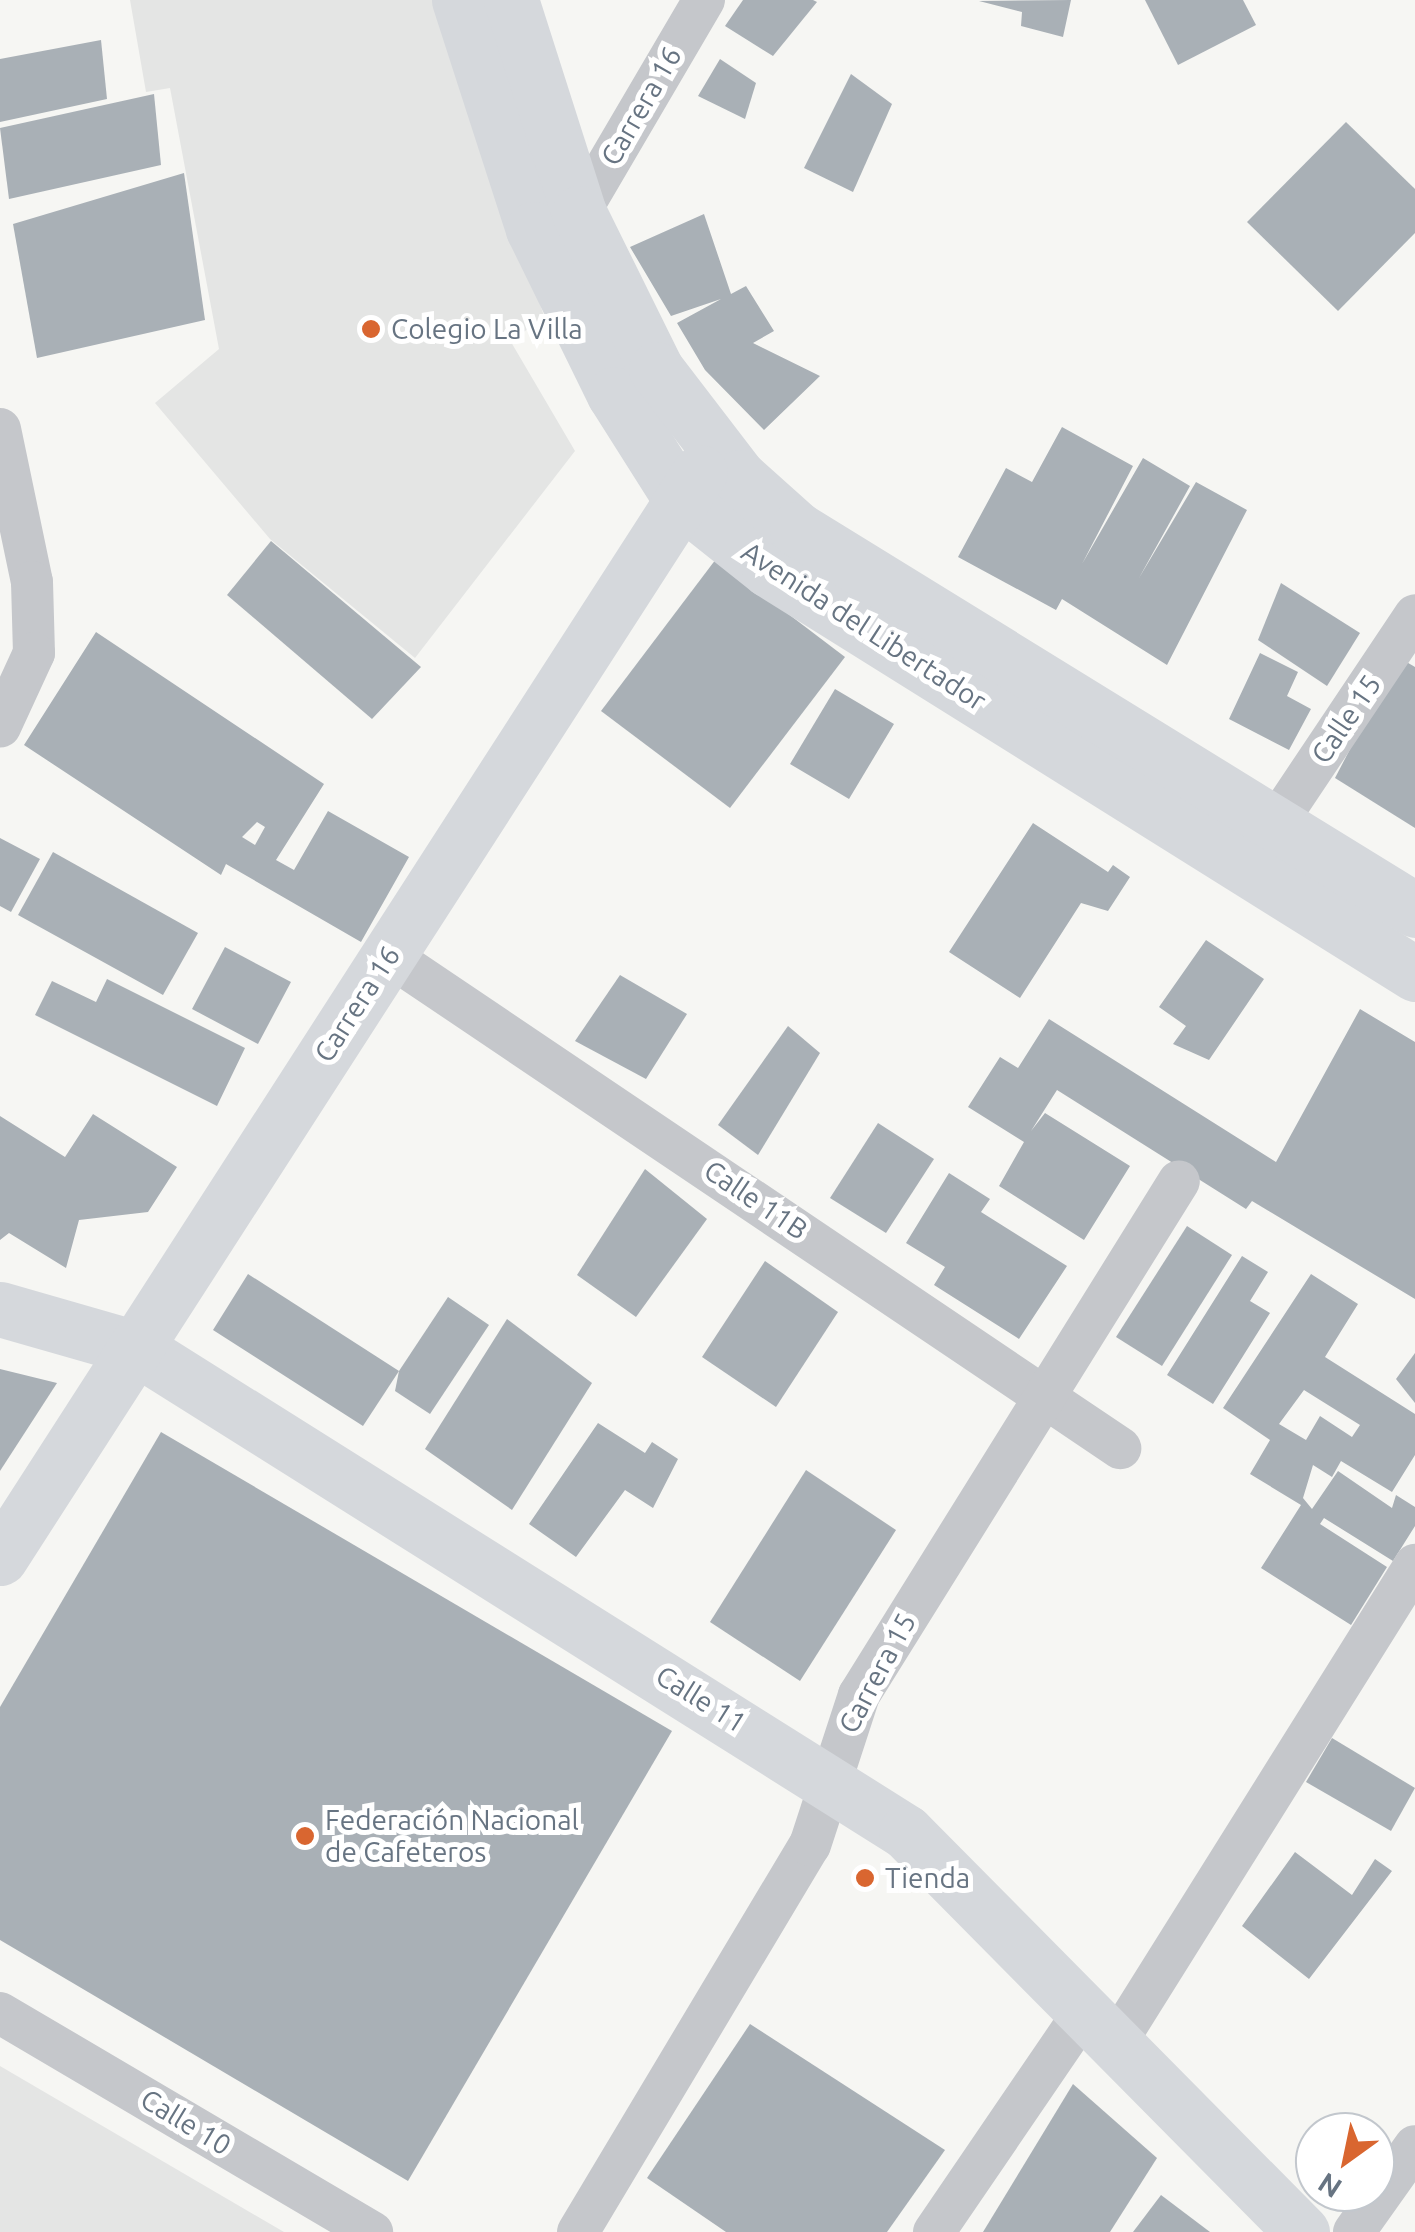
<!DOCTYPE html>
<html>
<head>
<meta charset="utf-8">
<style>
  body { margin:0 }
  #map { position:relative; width:1415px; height:2232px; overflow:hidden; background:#f6f6f3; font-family:Ubuntu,sans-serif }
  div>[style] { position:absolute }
  .built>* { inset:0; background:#e4e5e4 }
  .building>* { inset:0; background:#a9b0b6 }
  .street>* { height:42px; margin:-21px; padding:0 21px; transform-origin:21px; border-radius:21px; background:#c5c7cb }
  .secondary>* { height:55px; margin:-27.5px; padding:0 27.5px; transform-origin:27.5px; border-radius:27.5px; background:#d5d8dc }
  .dots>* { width:28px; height:28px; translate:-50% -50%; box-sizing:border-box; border:5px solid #fff; border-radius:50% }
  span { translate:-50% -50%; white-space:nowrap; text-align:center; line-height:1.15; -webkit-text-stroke:10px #fff; paint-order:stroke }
  .street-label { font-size:28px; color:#677482 }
  .poi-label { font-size:28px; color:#677482 }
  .left { translate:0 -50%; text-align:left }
  .north { position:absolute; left:1295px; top:2112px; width:100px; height:100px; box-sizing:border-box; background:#fff; border:2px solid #c2c7cd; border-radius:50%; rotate:213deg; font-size:28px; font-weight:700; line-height:40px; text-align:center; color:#677482 }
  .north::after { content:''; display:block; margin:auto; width:35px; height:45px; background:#d96630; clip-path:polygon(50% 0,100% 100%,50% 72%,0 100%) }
</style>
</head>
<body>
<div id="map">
  <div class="built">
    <i style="clip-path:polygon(130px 0,439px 0,544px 316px,511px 342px,575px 451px,415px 658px,270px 539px,155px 403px,219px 349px,170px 88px,146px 92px)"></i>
    <i style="clip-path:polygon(0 2066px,284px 2232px,0 2232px)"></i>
  </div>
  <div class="building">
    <i style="clip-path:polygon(743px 0,813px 0,817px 2px,773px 56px,725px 26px)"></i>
    <i style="clip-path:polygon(1071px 0,1063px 37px,1021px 26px,1022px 12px,979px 1px)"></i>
    <i style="clip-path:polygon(1145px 0,1243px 0,1256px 25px,1178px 65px)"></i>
    <i style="clip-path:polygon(101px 40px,107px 99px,0 122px,0 59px)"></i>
    <i style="clip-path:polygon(720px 59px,756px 83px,745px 119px,698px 96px)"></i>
    <i style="clip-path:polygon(851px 74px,892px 104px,853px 192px,804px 168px)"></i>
    <i style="clip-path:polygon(154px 94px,161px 165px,9px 199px,0 128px)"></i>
    <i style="clip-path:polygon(1346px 122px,1415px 189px,1415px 233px,1338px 311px,1247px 222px)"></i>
    <i style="clip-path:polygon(184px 173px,205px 320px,37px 358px,13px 224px)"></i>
    <i style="clip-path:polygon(704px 214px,731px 294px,746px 286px,774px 331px,753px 343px,820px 376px,764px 430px,705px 370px,677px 323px,721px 299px,671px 316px,630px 247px)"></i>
    <i style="clip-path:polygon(1062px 427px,1133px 466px,1082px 564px,1143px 458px,1190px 486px,1139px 578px,1196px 482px,1247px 510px,1167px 665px,1062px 599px,1056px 610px,958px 557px,1006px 468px,1032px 482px)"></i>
    <i style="clip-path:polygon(271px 541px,421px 667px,372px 719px,227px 595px)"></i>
    <i style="clip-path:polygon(716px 559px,845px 657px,730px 808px,601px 711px)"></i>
    <i style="clip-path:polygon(1281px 583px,1360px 633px,1327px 686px,1258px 640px)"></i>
    <i style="clip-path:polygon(evenodd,96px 632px,324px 784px,276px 860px,294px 870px,328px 811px,409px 857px,361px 942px,226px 864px,221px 875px,24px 745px,96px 632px,257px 822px,265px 827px,255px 845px,242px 837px,257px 822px)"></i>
    <i style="clip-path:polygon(1260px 653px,1298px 672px,1287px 696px,1311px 709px,1289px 750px,1229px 719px)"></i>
    <i style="clip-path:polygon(1398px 657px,1415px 667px,1415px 828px,1335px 778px)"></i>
    <i style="clip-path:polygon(835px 689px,894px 724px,849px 799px,790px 764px)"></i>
    <i style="clip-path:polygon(1033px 823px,1108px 872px,1113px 865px,1130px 877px,1108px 911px,1081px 903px,1020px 998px,949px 952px)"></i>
    <i style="clip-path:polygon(0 838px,40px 859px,11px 912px,0 906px)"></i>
    <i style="clip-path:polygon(53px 852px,198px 933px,163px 995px,18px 915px)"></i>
    <i style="clip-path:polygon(1206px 940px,1264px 979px,1209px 1060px,1173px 1044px,1186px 1026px,1159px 1007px)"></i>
    <i style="clip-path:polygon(225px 947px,291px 982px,258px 1044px,192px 1009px)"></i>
    <i style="clip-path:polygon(620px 975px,687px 1014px,646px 1079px,575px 1041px)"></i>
    <i style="clip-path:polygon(107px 979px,245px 1048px,217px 1106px,35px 1015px,52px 981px,96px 1002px)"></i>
    <i style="clip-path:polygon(1360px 1009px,1415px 1042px,1415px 1299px,1252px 1201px,1246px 1209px,1057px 1090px,1031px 1131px,1045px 1113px,1130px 1166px,1084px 1240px,999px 1186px,1024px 1142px,968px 1107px,1000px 1057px,1018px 1068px,1049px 1019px,1276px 1162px)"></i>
    <i style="clip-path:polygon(788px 1026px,820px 1053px,758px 1155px,718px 1125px)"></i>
    <i style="clip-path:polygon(93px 1114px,177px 1167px,148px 1212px,79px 1220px,66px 1268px,9px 1233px,0 1240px,0 1116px,65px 1157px)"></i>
    <i style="clip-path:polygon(878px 1123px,934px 1159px,886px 1233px,830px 1198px)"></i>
    <i style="clip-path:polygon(645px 1169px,707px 1219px,636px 1317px,577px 1275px)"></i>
    <i style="clip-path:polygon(949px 1173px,990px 1199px,981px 1212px,1067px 1266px,1019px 1339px,934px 1285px,945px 1267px,906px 1243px)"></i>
    <i style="clip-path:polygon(1187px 1226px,1232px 1255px,1162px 1366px,1116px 1337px)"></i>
    <i style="clip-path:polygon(1242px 1256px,1268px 1272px,1250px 1301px,1270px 1313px,1213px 1404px,1167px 1375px)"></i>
    <i style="clip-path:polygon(765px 1261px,838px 1312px,776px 1407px,702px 1357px)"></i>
    <i style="clip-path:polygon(248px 1274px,399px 1371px,363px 1426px,213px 1330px)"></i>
    <i style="clip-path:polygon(evenodd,1311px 1274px,1358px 1304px,1325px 1357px,1415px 1414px,1415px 1455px,1392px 1492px,1341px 1461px,1332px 1477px,1313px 1465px,1303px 1498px,1312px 1509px,1338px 1471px,1392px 1508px,1396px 1495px,1415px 1507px,1415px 1526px,1393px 1561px,1324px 1518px,1320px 1524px,1387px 1567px,1351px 1625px,1261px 1568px,1301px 1505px,1250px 1474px,1270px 1440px,1223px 1408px,1311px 1274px,1304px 1390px,1360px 1425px,1352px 1437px,1320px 1416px,1306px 1440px,1279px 1424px,1304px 1390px)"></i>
    <i style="clip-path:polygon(448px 1297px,489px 1325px,430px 1414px,395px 1391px,399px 1371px)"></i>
    <i style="clip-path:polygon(507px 1319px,592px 1383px,512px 1510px,425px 1449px)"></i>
    <i style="clip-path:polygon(1415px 1353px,1415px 1403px,1396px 1379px)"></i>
    <i style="clip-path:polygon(0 1369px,57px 1383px,0 1471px)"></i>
    <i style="clip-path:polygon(598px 1423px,645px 1453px,652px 1442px,678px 1459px,653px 1508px,625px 1490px,576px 1557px,529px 1524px)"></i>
    <i style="clip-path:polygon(161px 1432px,672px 1731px,408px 2181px,0 1940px,0 1707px)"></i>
    <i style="clip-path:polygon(806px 1470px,896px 1530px,800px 1681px,710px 1622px)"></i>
    <i style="clip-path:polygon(1332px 1738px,1415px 1788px,1391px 1831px,1306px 1782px)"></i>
    <i style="clip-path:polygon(1295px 1852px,1352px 1895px,1375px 1859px,1392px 1871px,1309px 1979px,1242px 1926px)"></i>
    <i style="clip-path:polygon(750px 2024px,945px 2150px,887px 2232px,726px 2232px,647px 2178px)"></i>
    <i style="clip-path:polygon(1073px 2084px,1157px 2158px,1110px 2232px,983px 2232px)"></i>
    <i style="clip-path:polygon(1161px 2195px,1210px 2232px,1133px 2232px)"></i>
  </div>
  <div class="street">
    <i style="left:579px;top:213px;width:247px;rotate:-59.6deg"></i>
    <i style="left:0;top:429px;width:156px;rotate:78.2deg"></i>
    <i style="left:32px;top:582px;width:71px;rotate:88.4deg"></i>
    <i style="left:34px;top:653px;width:81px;rotate:114.7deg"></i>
    <i style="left:1276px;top:823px;width:250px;rotate:-56.2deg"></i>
    <i style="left:388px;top:955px;width:883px;rotate:33.96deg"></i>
    <i style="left:0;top:2013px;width:432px;rotate:30.5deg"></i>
    <i style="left:1117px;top:2041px;width:562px;rotate:-57.95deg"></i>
    <i style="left:578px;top:2232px;width:451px;rotate:-59.1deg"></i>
    <i style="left:810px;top:1845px;width:158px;rotate:-71.9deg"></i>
    <i style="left:859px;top:1695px;width:605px;rotate:-58.09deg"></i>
    <i style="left:934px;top:2232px;width:270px;rotate:-55.7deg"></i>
    <i style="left:1354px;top:2232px;width:105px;rotate:-54.7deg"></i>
  </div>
  <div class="secondary">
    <i style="left:459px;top:0;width:241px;rotate:72.1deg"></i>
    <i style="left:533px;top:229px;width:184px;rotate:63.9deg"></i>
    <i style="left:614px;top:394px;width:125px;rotate:57.7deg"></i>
    <i style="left:681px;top:500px;width:112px;rotate:38.5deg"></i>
    <i style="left:769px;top:570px;width:762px;rotate:32.02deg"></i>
    <i style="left:511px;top:0;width:224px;rotate:72.3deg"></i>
    <i style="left:579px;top:213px;width:174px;rotate:63.7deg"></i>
    <i style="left:656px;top:369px;width:136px;rotate:52.5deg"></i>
    <i style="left:739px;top:477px;width:78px;rotate:41.9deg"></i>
    <i style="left:797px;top:529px;width:726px;rotate:31.65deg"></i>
    <i style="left:0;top:1309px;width:141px;rotate:16deg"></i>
    <i style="left:136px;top:1348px;width:909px;rotate:32.15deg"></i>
    <i style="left:906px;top:1832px;width:563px;rotate:45.29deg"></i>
    <i style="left:0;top:1558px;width:1292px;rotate:-57.2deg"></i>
  </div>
  <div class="dots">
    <i style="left:371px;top:329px;background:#d96630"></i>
    <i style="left:305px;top:1836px;background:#d96630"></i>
    <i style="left:865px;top:1878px;background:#d96630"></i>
  </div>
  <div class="street-label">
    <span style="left:641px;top:106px;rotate:-60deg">Carrera 16</span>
    <span style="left:864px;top:626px;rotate:33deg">Avenida del Libertador</span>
    <span style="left:1346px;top:719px;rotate:-56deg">Calle 15</span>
    <span style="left:357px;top:1004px;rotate:-57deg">Carrera 16</span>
    <span style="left:756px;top:1200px;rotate:34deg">Calle 11B</span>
    <span style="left:877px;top:1673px;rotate:-62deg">Carrera 15</span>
    <span style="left:701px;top:1699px;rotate:32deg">Calle 11</span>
    <span style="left:186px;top:2122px;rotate:31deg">Calle 10</span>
  </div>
  <div class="poi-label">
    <span class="left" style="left:391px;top:329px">Colegio La Villa</span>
    <span class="left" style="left:325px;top:1836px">Federación Nacional<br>de Cafeteros</span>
    <span class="left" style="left:885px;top:1878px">Tienda</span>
  </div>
  <div class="north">N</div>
</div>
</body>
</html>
